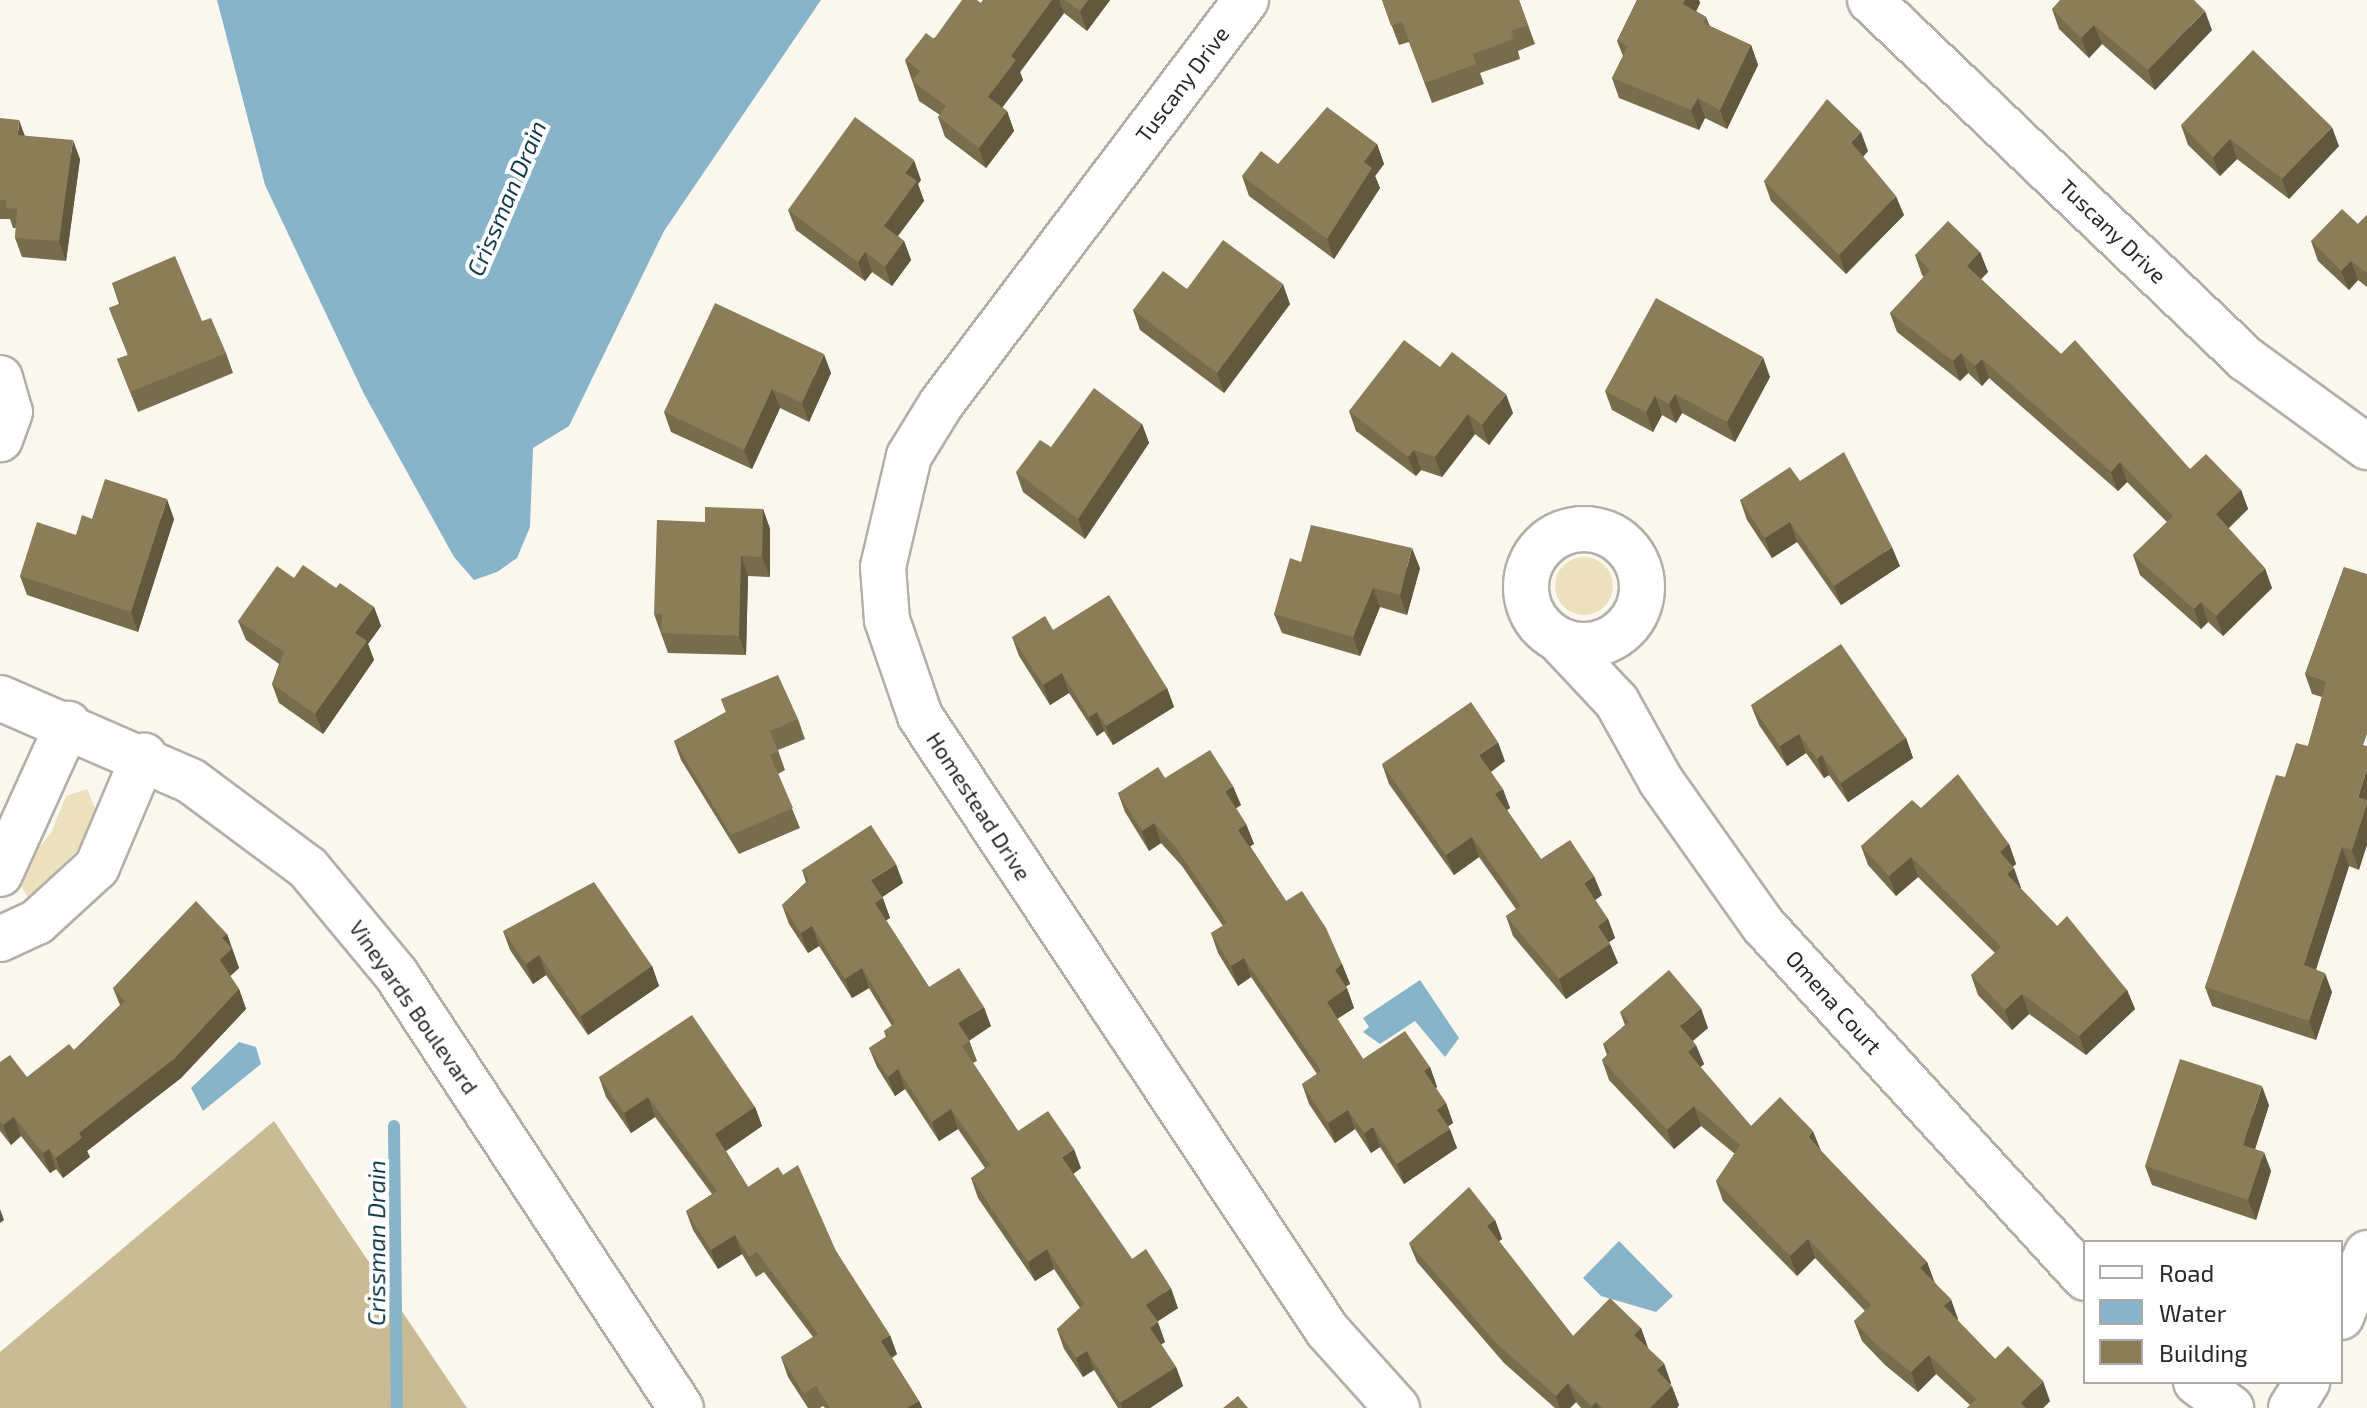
<!DOCTYPE html>
<html>
<head>
<meta charset="utf-8">
<style>
  body { margin:0 }
  #map { position:relative; width:2367px; height:1408px; overflow:hidden; background:#faf7ef; font-family:"Exo 2",sans-serif }
  div>[style] { position:absolute }
  .green>* { inset:0; background:#ede1bd }
  .round { border-radius:50% }
  .forest>* { inset:0; background:#c9bb93 }
  .water>* { inset:0; background:#87b4c9 }
  .stream>* { height:12px; margin:-6px; padding:0 6px; transform-origin:6px; border-radius:6px; background:#87b4c9 }
  .roads { filter:drop-shadow(2px 0 #b2afa7) drop-shadow(-2px 0 #b2afa7) drop-shadow(0 2px #b2afa7) drop-shadow(0 -2px #b2afa7) }
  .minor>* { height:44px; margin:-22px; padding:0 22px; transform-origin:22px; border-radius:22px; background:#fff }
  .minor>.ring { margin:-22px; padding:0; box-sizing:content-box; background:none; border:44px solid #fff; border-radius:50% }
  .wall>* { inset:0; background:#776c4b }
  .shaded-wall>* { inset:0; background:#61583d }
  .building>* { inset:0; background:#8a7d57 }
  span { translate:-50% -50%; white-space:nowrap; text-align:center; line-height:1.15; -webkit-text-stroke:8px #fff; paint-order:stroke }
  .street-label { font-size:22px; color:#2a2926 }
  .water-label { font-size:24px; color:#133b4b; font-style:italic }
  .legend { position:absolute; left:2083px; top:1240px; width:260px; height:144px; box-sizing:border-box; background:#fff; border:2px solid #aaa9a8; margin:0; padding:10px 14px; list-style:none; font-size:24px; color:#2a2926 }
  .legend li { display:flex; align-items:center; gap:16px; height:40px }
  .legend b { width:40px; border:2px solid #aaa9a8 }
</style>
</head>
<body>
<div id="map">
  <div class="green">
    <i class="round" style="left:1555px;top:557px;width:58px;height:58px"></i>
    <i style="clip-path:polygon(87px 789px,96px 810px,79px 848px,29px 899px,15px 876px,51px 833px,66px 796px)"></i>
  </div>
  <div class="forest">
    <i style="clip-path:polygon(274px 1121px,467px 1408px,0 1408px,0 1352px)"></i>
  </div>
  <div class="water">
    <i style="clip-path:polygon(217px 0,821px 0,664px 231px,569px 426px,533px 448px,530px 527px,517px 558px,497px 572px,474px 580px,454px 557px,364px 394px,265px 185px)"></i>
    <i style="clip-path:polygon(1420px 980px,1459px 1038px,1445px 1057px,1415px 1021px,1380px 1044px,1363px 1032px,1369px 1027px,1363px 1018px)"></i>
    <i style="clip-path:polygon(239px 1042px,256px 1047px,261px 1064px,203px 1111px,191px 1088px)"></i>
    <i style="clip-path:polygon(1619px 1241px,1673px 1296px,1656px 1312px,1601px 1296px,1583px 1278px)"></i>
  </div>
  <div class="stream">
    <i style="left:394px;top:1126px;width:282px;rotate:89.4deg"></i>
  </div>
  <div class="roads">
    <div class="minor">
      <i style="left:1246px;top:0;width:506px;rotate:127.05deg"></i>
      <i style="left:941px;top:404px;width:61px;rotate:121.6deg"></i>
      <i style="left:909px;top:456px;width:114px;rotate:103.2deg"></i>
      <i style="left:883px;top:567px;width:53px;rotate:85.7deg"></i>
      <i style="left:887px;top:620px;width:102px;rotate:71deg"></i>
      <i style="left:920px;top:716px;width:737px;rotate:56.46deg"></i>
      <i style="left:1327px;top:1330px;width:105px;rotate:48.1deg"></i>
      <i style="left:1870px;top:0;width:520px;rotate:43.68deg"></i>
      <i style="left:2246px;top:359px;width:150px;rotate:36deg"></i>
      <i style="left:0;top:378px;width:35px;rotate:74deg"></i>
      <i style="left:10px;top:412px;width:29px;rotate:110deg"></i>
      <i class="ring" style="left:1526px;top:529px;width:72px;height:72px"></i>
      <i style="left:1559px;top:640px;width:85px;rotate:46.9deg"></i>
      <i style="left:1617px;top:702px;width:90px;rotate:60.9deg"></i>
      <i style="left:1661px;top:781px;width:176px;rotate:54.7deg"></i>
      <i style="left:1763px;top:925px;width:478px;rotate:47.6deg"></i>
      <i style="left:0;top:698px;width:208px;rotate:23.5deg"></i>
      <i style="left:191px;top:781px;width:146px;rotate:36.6deg"></i>
      <i style="left:308px;top:868px;width:138px;rotate:50.3deg"></i>
      <i style="left:396px;top:974px;width:519px;rotate:56.71deg"></i>
      <i style="left:0;top:874px;width:165px;rotate:-65.6deg"></i>
      <i style="left:0;top:939px;width:41px;rotate:-24.7deg"></i>
      <i style="left:37px;top:922px;width:81px;rotate:-42.5deg"></i>
      <i style="left:97px;top:867px;width:121px;rotate:-67.1deg"></i>
      <i style="left:2341px;top:1317px;width:69px;rotate:-67.9deg"></i>
      <i style="left:2196px;top:1382px;width:44px;rotate:36.6deg"></i>
      <i style="left:2291px;top:1408px;width:31px;rotate:-58deg"></i>
    </div>
  </div>
  <div class="wall">
    <i style="clip-path:polygon(983px 0,1110px 0,1087px 31px,1064px 13px,1020px 72px,1023px 80px,1002px 107px,1007px 111px,1014px 131px,986px 168px,945px 137px,938px 117px,940px 115px,919px 101px,905px 60px,981px 3px)"></i>
    <i style="clip-path:polygon(1382px 0,1519px 0,1535px 44px,1518px 51px,1520px 59px,1480px 73px,1484px 84px,1432px 103px,1409px 42px,1399px 45px)"></i>
    <i style="clip-path:polygon(1637px 0,1699px 0,1700px 3px,1696px 11px,1706px 17px,1710px 26px,1751px 45px,1758px 65px,1727px 129px,1705px 118px,1699px 130px,1619px 98px,1612px 78px,1623px 56px,1617px 41px)"></i>
    <i style="clip-path:polygon(2052px 9px,2212px 30px,2155px 90px,2102px 44px,2089px 58px,2059px 29px)"></i>
    <i style="clip-path:polygon(0 118px,25px 136px,80px 159px,66px 261px,22px 257px,15px 238px,16px 228px,13px 228px,10px 219px,0 219px)"></i>
    <i style="clip-path:polygon(2181px 125px,2339px 146px,2289px 199px,2237px 159px,2220px 176px,2188px 145px)"></i>
    <i style="clip-path:polygon(1377px 144px,1384px 164px,1375px 176px,1380px 188px,1334px 259px,1249px 196px,1242px 176px,1278px 164px)"></i>
    <i style="clip-path:polygon(1868px 151px,1863px 157px,1904px 215px,1846px 274px,1771px 201px,1764px 181px)"></i>
    <i style="clip-path:polygon(921px 180px,918px 184px,924px 201px,898px 236px,904px 241px,911px 260px,892px 286px,872px 272px,865px 281px,796px 230px,788px 210px)"></i>
    <i style="clip-path:polygon(2367px 215px,2367px 287px,2358px 280px,2349px 290px,2318px 261px,2311px 241px,2358px 224px)"></i>
    <i style="clip-path:polygon(1980px 252px,1988px 272px,1981px 279px,2061px 354px,2190px 469px,2241px 490px,2248px 509px,2228px 528px,2272px 588px,2223px 636px,2208px 622px,2201px 629px,2140px 575px,2133px 555px,2167px 522px,2127px 482px,2118px 491px,1989px 378px,1982px 386px,1968px 373px,1960px 381px,1897px 332px,1890px 313px,1924px 277px,1922px 275px,1915px 255px)"></i>
    <i style="clip-path:polygon(112px 283px,202px 321px,226px 353px,233px 373px,138px 412px,117px 359px,128px 355px,109px 308px,119px 304px)"></i>
    <i style="clip-path:polygon(1187px 289px,1290px 304px,1224px 393px,1140px 330px,1133px 310px)"></i>
    <i style="clip-path:polygon(1440px 367px,1513px 413px,1489px 445px,1475px 434px,1442px 477px,1421px 470px,1416px 476px,1356px 431px,1349px 411px)"></i>
    <i style="clip-path:polygon(831px 373px,809px 422px,780px 408px,752px 469px,671px 432px,664px 412px)"></i>
    <i style="clip-path:polygon(1770px 377px,1735px 442px,1682px 413px,1676px 423px,1662px 415px,1653px 432px,1612px 410px,1605px 391px)"></i>
    <i style="clip-path:polygon(1142px 424px,1149px 443px,1085px 539px,1023px 492px,1016px 472px)"></i>
    <i style="clip-path:polygon(1800px 481px,1900px 566px,1841px 605px,1797px 542px,1772px 558px,1747px 520px,1740px 500px)"></i>
    <i style="clip-path:polygon(763px 509px,770px 529px,770px 577px,748px 576px,746px 655px,668px 653px,654px 614px,705px 522px)"></i>
    <i style="clip-path:polygon(92px 519px,174px 519px,138px 632px,27px 595px,20px 576px,76px 535px)"></i>
    <i style="clip-path:polygon(1301px 562px,1420px 568px,1407px 615px,1380px 607px,1360px 656px,1282px 633px,1274px 614px)"></i>
    <i style="clip-path:polygon(2344px 567px,2359px 870px,2349px 866px,2316px 969px,2332px 992px,2316px 1040px,2212px 1006px,2205px 987px,2285px 777px,2308px 746px,2322px 697px,2312px 694px,2305px 674px)"></i>
    <i style="clip-path:polygon(294px 578px,336px 588px,374px 607px,381px 626px,368px 644px,374px 660px,323px 734px,279px 703px,272px 684px,279px 664px,246px 640px,238px 621px)"></i>
    <i style="clip-path:polygon(1053px 630px,1167px 688px,1174px 707px,1113px 745px,1104px 731px,1097px 736px,1069px 693px,1050px 705px,1019px 656px,1012px 637px)"></i>
    <i style="clip-path:polygon(721px 699px,798px 719px,805px 739px,778px 750px,785px 770px,778px 774px,800px 828px,739px 854px,681px 760px,674px 741px,726px 712px)"></i>
    <i style="clip-path:polygon(1751px 705px,1906px 738px,1913px 758px,1848px 802px,1829px 775px,1824px 778px,1806px 753px,1787px 766px,1759px 725px)"></i>
    <i style="clip-path:polygon(1505px 761px,1491px 772px,1510px 808px,1507px 810px,1541px 859px,1602px 895px,1595px 900px,1608px 919px,1615px 938px,1609px 942px,1618px 963px,1566px 999px,1513px 936px,1506px 916px,1516px 909px,1479px 857px,1454px 875px,1389px 784px,1382px 764px)"></i>
    <i style="clip-path:polygon(1165px 778px,1241px 805px,1236px 808px,1246px 824px,1254px 844px,1250px 846px,1286px 901px,1342px 964px,1350px 984px,1346px 986px,1354px 1008px,1337px 1019px,1363px 1059px,1430px 1067px,1437px 1087px,1436px 1088px,1446px 1103px,1453px 1123px,1448px 1126px,1457px 1148px,1404px 1184px,1380px 1147px,1371px 1153px,1355px 1129px,1335px 1143px,1309px 1104px,1302px 1084px,1317px 1074px,1251px 977px,1238px 986px,1218px 953px,1211px 933px,1223px 926px,1182px 866px,1161px 843px,1149px 851px,1125px 812px,1118px 793px)"></i>
    <i style="clip-path:polygon(1921px 808px,2009px 844px,2016px 864px,2012px 867px,2021px 888px,2020px 888px,2057px 926px,2127px 990px,2135px 1009px,2086px 1055px,2029px 1014px,2012px 1030px,1978px 995px,1971px 975px,1995px 953px,1918px 877px,1896px 896px,1868px 865px,1861px 846px)"></i>
    <i style="clip-path:polygon(802px 870px,903px 883px,882px 897px,890px 918px,886px 920px,929px 987px,991px 1026px,969px 1040px,977px 1061px,973px 1063px,1018px 1131px,1081px 1168px,1073px 1174px,1132px 1259px,1178px 1308px,1157px 1322px,1165px 1342px,1161px 1344px,1176px 1367px,1183px 1386px,1150px 1408px,1118px 1408px,1094px 1370px,1083px 1377px,1064px 1349px,1057px 1329px,1080px 1308px,1054px 1269px,1035px 1281px,978px 1198px,971px 1178px,985px 1168px,958px 1129px,939px 1141px,905px 1089px,895px 1096px,877px 1067px,869px 1048px,886px 1037px,884px 1031px,892px 1026px,869px 988px,852px 998px,819px 946px,808px 953px,789px 924px,782px 905px,806px 882px)"></i>
    <i style="clip-path:polygon(503px 931px,652px 966px,659px 986px,588px 1035px,546px 975px,533px 984px,510px 950px)"></i>
    <i style="clip-path:polygon(227px 934px,239px 968px,230px 976px,239px 989px,246px 1009px,181px 1078px,87px 1151px,90px 1157px,63px 1178px,56px 1169px,50px 1173px,21px 1136px,11px 1145px,0 1131px,0 1062px,27px 1077px,74px 1050px,120px 1005px,113px 988px)"></i>
    <i style="clip-path:polygon(1620px 1012px,1708px 1028px,1693px 1041px,1704px 1064px,1700px 1067px,1751px 1126px,1821px 1151px,1927px 1262px,1934px 1281px,1958px 1319px,1957px 1320px,1995px 1359px,2050px 1401px,2043px 1408px,1967px 1408px,1970px 1405px,1936px 1374px,1918px 1392px,1885px 1365px,1862px 1341px,1854px 1321px,1865px 1311px,1815px 1258px,1797px 1276px,1723px 1201px,1716px 1181px,1735px 1154px,1701px 1126px,1674px 1149px,1609px 1080px,1602px 1060px,1607px 1055px,1603px 1044px,1625px 1025px)"></i>
    <i style="clip-path:polygon(599px 1077px,755px 1107px,762px 1126px,726px 1151px,748px 1187px,836px 1251px,897px 1354px,892px 1358px,919px 1401px,922px 1408px,825px 1408px,823px 1406px,820px 1408px,808px 1408px,788px 1377px,781px 1357px,813px 1337px,764px 1272px,756px 1277px,742px 1254px,718px 1269px,693px 1230px,686px 1211px,712px 1194px,655px 1117px,631px 1133px,606px 1097px)"></i>
    <i style="clip-path:polygon(2269px 1105px,2255px 1149px,2271px 1171px,2256px 1220px,2152px 1185px,2145px 1166px)"></i>
    <i style="clip-path:polygon(1495px 1220px,1502px 1239px,1499px 1241px,1573px 1336px,1641px 1328px,1648px 1348px,1671px 1383px,1670px 1384px,1679px 1405px,1677px 1408px,1581px 1408px,1576px 1402px,1570px 1408px,1555px 1408px,1504px 1363px,1417px 1262px,1409px 1243px)"></i>
  </div>
  <div class="shaded-wall">
    <i style="clip-path:polygon(1052px 0,1059px 0,1064px 13px,1020px 72px,1023px 80px,996px 116px,988px 97px,1011px 56px)"></i>
    <i style="clip-path:polygon(1088px 0,1110px 0,1087px 31px,1080px 11px)"></i>
    <i style="clip-path:polygon(1685px 0,1699px 0,1700px 3px,1690px 24px,1683px 4px)"></i>
    <i style="clip-path:polygon(2205px 11px,2212px 30px,2155px 90px,2148px 70px)"></i>
    <i style="clip-path:polygon(2094px 25px,2102px 44px,2089px 58px,2081px 38px)"></i>
    <i style="clip-path:polygon(1751px 45px,1758px 65px,1727px 129px,1720px 110px)"></i>
    <i style="clip-path:polygon(1698px 98px,1705px 118px,1699px 130px,1691px 110px)"></i>
    <i style="clip-path:polygon(1007px 111px,1014px 131px,986px 168px,979px 148px)"></i>
    <i style="clip-path:polygon(19px 120px,26px 139px,18px 135px)"></i>
    <i style="clip-path:polygon(2332px 127px,2339px 146px,2289px 199px,2282px 179px)"></i>
    <i style="clip-path:polygon(1861px 132px,1868px 151px,1858px 162px,1851px 142px)"></i>
    <i style="clip-path:polygon(2230px 139px,2237px 159px,2220px 176px,2213px 157px)"></i>
    <i style="clip-path:polygon(73px 140px,80px 159px,66px 261px,59px 241px)"></i>
    <i style="clip-path:polygon(1377px 144px,1384px 164px,1375px 176px,1380px 188px,1334px 259px,1327px 239px,1364px 162px)"></i>
    <i style="clip-path:polygon(914px 160px,921px 180px,918px 184px,924px 201px,891px 245px,884px 226px,905px 173px)"></i>
    <i style="clip-path:polygon(1896px 196px,1904px 215px,1846px 274px,1839px 255px)"></i>
    <i style="clip-path:polygon(904px 241px,911px 260px,892px 286px,885px 267px)"></i>
    <i style="clip-path:polygon(865px 252px,872px 272px,865px 281px,858px 262px)"></i>
    <i style="clip-path:polygon(1980px 252px,1988px 272px,1974px 286px,1967px 266px)"></i>
    <i style="clip-path:polygon(2351px 261px,2358px 280px,2349px 290px,2341px 271px)"></i>
    <i style="clip-path:polygon(1283px 284px,1290px 304px,1224px 393px,1217px 373px)"></i>
    <i style="clip-path:polygon(1961px 353px,1968px 373px,1960px 381px,1953px 361px)"></i>
    <i style="clip-path:polygon(824px 354px,831px 373px,809px 422px,802px 403px)"></i>
    <i style="clip-path:polygon(1763px 357px,1770px 377px,1735px 442px,1727px 422px)"></i>
    <i style="clip-path:polygon(1982px 359px,1989px 378px,1982px 386px,1975px 366px)"></i>
    <i style="clip-path:polygon(772px 389px,780px 408px,752px 469px,744px 450px)"></i>
    <i style="clip-path:polygon(1506px 394px,1513px 413px,1489px 445px,1482px 425px)"></i>
    <i style="clip-path:polygon(1675px 394px,1682px 413px,1676px 423px,1669px 404px)"></i>
    <i style="clip-path:polygon(1655px 396px,1662px 415px,1653px 432px,1646px 412px)"></i>
    <i style="clip-path:polygon(1468px 414px,1475px 434px,1442px 477px,1435px 457px)"></i>
    <i style="clip-path:polygon(1142px 424px,1149px 443px,1085px 539px,1078px 519px)"></i>
    <i style="clip-path:polygon(1414px 450px,1421px 470px,1416px 476px,1408px 457px)"></i>
    <i style="clip-path:polygon(2120px 462px,2127px 482px,2118px 491px,2111px 472px)"></i>
    <i style="clip-path:polygon(2241px 490px,2248px 509px,2223px 534px,2216px 514px)"></i>
    <i style="clip-path:polygon(167px 499px,174px 519px,138px 632px,131px 612px)"></i>
    <i style="clip-path:polygon(763px 509px,770px 529px,770px 577px,762px 557px)"></i>
    <i style="clip-path:polygon(1790px 522px,1797px 542px,1772px 558px,1765px 538px)"></i>
    <i style="clip-path:polygon(1892px 547px,1900px 566px,1841px 605px,1834px 586px)"></i>
    <i style="clip-path:polygon(1412px 548px,1420px 568px,1407px 615px,1400px 595px)"></i>
    <i style="clip-path:polygon(741px 556px,748px 576px,746px 655px,739px 636px)"></i>
    <i style="clip-path:polygon(2265px 568px,2272px 588px,2223px 636px,2216px 616px)"></i>
    <i style="clip-path:polygon(1373px 588px,1380px 607px,1360px 656px,1353px 637px)"></i>
    <i style="clip-path:polygon(2201px 602px,2208px 622px,2201px 629px,2194px 609px)"></i>
    <i style="clip-path:polygon(374px 607px,381px 626px,368px 644px,374px 660px,323px 734px,315px 714px,355px 633px)"></i>
    <i style="clip-path:polygon(1062px 673px,1069px 693px,1050px 705px,1043px 685px)"></i>
    <i style="clip-path:polygon(1167px 688px,1174px 707px,1113px 745px,1106px 726px)"></i>
    <i style="clip-path:polygon(1097px 712px,1104px 731px,1097px 736px,1089px 717px)"></i>
    <i style="clip-path:polygon(1799px 734px,1806px 753px,1787px 766px,1780px 746px)"></i>
    <i style="clip-path:polygon(1906px 738px,1913px 758px,1848px 802px,1841px 783px)"></i>
    <i style="clip-path:polygon(1498px 742px,1505px 761px,1486px 775px,1479px 755px)"></i>
    <i style="clip-path:polygon(1822px 755px,1829px 775px,1824px 778px,1817px 759px)"></i>
    <i style="clip-path:polygon(2367px 769px,2367px 845px,2359px 870px,2352px 850px,2358px 797px)"></i>
    <i style="clip-path:polygon(1233px 786px,1241px 805px,1232px 811px,1225px 791px)"></i>
    <i style="clip-path:polygon(1503px 789px,1510px 808px,1502px 813px,1495px 794px)"></i>
    <i style="clip-path:polygon(1154px 823px,1161px 843px,1149px 851px,1142px 831px)"></i>
    <i style="clip-path:polygon(1246px 824px,1254px 844px,1246px 849px,1238px 830px)"></i>
    <i style="clip-path:polygon(1472px 837px,1479px 857px,1454px 875px,1446px 855px)"></i>
    <i style="clip-path:polygon(2009px 844px,2016px 864px,2007px 872px,2000px 852px)"></i>
    <i style="clip-path:polygon(2342px 847px,2349px 866px,2311px 985px,2304px 965px)"></i>
    <i style="clip-path:polygon(1911px 857px,1918px 877px,1896px 896px,1889px 876px)"></i>
    <i style="clip-path:polygon(896px 864px,903px 883px,878px 900px,871px 880px)"></i>
    <i style="clip-path:polygon(2014px 868px,2021px 888px,2014px 894px,2007px 874px)"></i>
    <i style="clip-path:polygon(1594px 876px,1602px 895px,1591px 903px,1584px 883px)"></i>
    <i style="clip-path:polygon(883px 898px,890px 918px,882px 923px,875px 903px)"></i>
    <i style="clip-path:polygon(1608px 919px,1615px 938px,1605px 945px,1598px 926px)"></i>
    <i style="clip-path:polygon(812px 926px,819px 946px,808px 953px,801px 933px)"></i>
    <i style="clip-path:polygon(227px 934px,239px 968px,227px 979px,220px 960px,222px 938px)"></i>
    <i style="clip-path:polygon(1610px 944px,1618px 963px,1566px 999px,1559px 979px)"></i>
    <i style="clip-path:polygon(539px 955px,546px 975px,533px 984px,526px 964px)"></i>
    <i style="clip-path:polygon(1244px 958px,1251px 977px,1238px 986px,1231px 966px)"></i>
    <i style="clip-path:polygon(1342px 964px,1350px 984px,1342px 989px,1335px 970px)"></i>
    <i style="clip-path:polygon(652px 966px,659px 986px,588px 1035px,581px 1016px)"></i>
    <i style="clip-path:polygon(862px 968px,869px 988px,852px 998px,845px 979px)"></i>
    <i style="clip-path:polygon(2325px 973px,2332px 992px,2316px 1040px,2309px 1021px)"></i>
    <i style="clip-path:polygon(1347px 988px,1354px 1008px,1334px 1021px,1327px 1002px)"></i>
    <i style="clip-path:polygon(239px 989px,246px 1009px,181px 1078px,87px 1151px,90px 1157px,63px 1178px,56px 1158px,79px 1133px)"></i>
    <i style="clip-path:polygon(2127px 990px,2135px 1009px,2086px 1055px,2079px 1036px)"></i>
    <i style="clip-path:polygon(2022px 994px,2029px 1014px,2012px 1030px,2005px 1010px)"></i>
    <i style="clip-path:polygon(984px 1007px,991px 1026px,966px 1043px,958px 1023px)"></i>
    <i style="clip-path:polygon(1701px 1008px,1708px 1028px,1687px 1045px,1680px 1026px)"></i>
    <i style="clip-path:polygon(1696px 1045px,1704px 1064px,1695px 1072px,1688px 1052px)"></i>
    <i style="clip-path:polygon(1430px 1067px,1437px 1087px,1431px 1091px,1424px 1071px)"></i>
    <i style="clip-path:polygon(898px 1069px,905px 1089px,895px 1096px,888px 1077px)"></i>
    <i style="clip-path:polygon(2262px 1086px,2269px 1105px,2250px 1165px,2243px 1145px)"></i>
    <i style="clip-path:polygon(648px 1097px,655px 1117px,631px 1133px,624px 1113px)"></i>
    <i style="clip-path:polygon(1446px 1103px,1453px 1123px,1444px 1129px,1437px 1110px)"></i>
    <i style="clip-path:polygon(1694px 1106px,1701px 1126px,1674px 1149px,1667px 1130px)"></i>
    <i style="clip-path:polygon(755px 1107px,762px 1126px,723px 1153px,715px 1134px)"></i>
    <i style="clip-path:polygon(951px 1109px,958px 1129px,939px 1141px,932px 1122px)"></i>
    <i style="clip-path:polygon(1348px 1110px,1355px 1129px,1335px 1143px,1328px 1123px)"></i>
    <i style="clip-path:polygon(14px 1117px,21px 1136px,11px 1145px,3px 1125px)"></i>
    <i style="clip-path:polygon(1373px 1127px,1380px 1147px,1371px 1153px,1364px 1133px)"></i>
    <i style="clip-path:polygon(1450px 1129px,1457px 1148px,1404px 1184px,1397px 1164px)"></i>
    <i style="clip-path:polygon(1813px 1131px,1821px 1151px,1808px 1137px)"></i>
    <i style="clip-path:polygon(49px 1149px,56px 1169px,50px 1173px,43px 1153px)"></i>
    <i style="clip-path:polygon(1074px 1149px,1081px 1168px,1069px 1177px,1062px 1157px)"></i>
    <i style="clip-path:polygon(2264px 1152px,2271px 1171px,2256px 1220px,2248px 1200px)"></i>
    <i style="clip-path:polygon(0 1209px,4px 1220px,0 1223px)"></i>
    <i style="clip-path:polygon(1495px 1220px,1502px 1239px,1494px 1245px,1487px 1226px)"></i>
    <i style="clip-path:polygon(735px 1235px,742px 1254px,718px 1269px,711px 1250px)"></i>
    <i style="clip-path:polygon(1808px 1239px,1815px 1258px,1797px 1276px,1790px 1256px)"></i>
    <i style="clip-path:polygon(1047px 1249px,1054px 1269px,1035px 1281px,1028px 1262px)"></i>
    <i style="clip-path:polygon(1927px 1262px,1934px 1281px,1920px 1268px)"></i>
    <i style="clip-path:polygon(1171px 1288px,1178px 1308px,1153px 1324px,1146px 1305px)"></i>
    <i style="clip-path:polygon(1951px 1299px,1958px 1319px,1951px 1325px,1944px 1306px)"></i>
    <i style="clip-path:polygon(1158px 1322px,1165px 1342px,1157px 1347px,1150px 1328px)"></i>
    <i style="clip-path:polygon(1641px 1328px,1648px 1348px,1634px 1335px)"></i>
    <i style="clip-path:polygon(890px 1335px,897px 1354px,888px 1360px,881px 1341px)"></i>
    <i style="clip-path:polygon(1087px 1351px,1094px 1370px,1083px 1377px,1076px 1358px)"></i>
    <i style="clip-path:polygon(1929px 1355px,1936px 1374px,1918px 1392px,1911px 1372px)"></i>
    <i style="clip-path:polygon(1664px 1363px,1671px 1383px,1665px 1390px,1657px 1370px)"></i>
    <i style="clip-path:polygon(1176px 1367px,1183px 1386px,1150px 1408px,1122px 1408px,1120px 1403px)"></i>
    <i style="clip-path:polygon(2043px 1381px,2050px 1401px,2043px 1408px,2023px 1408px,2021px 1403px)"></i>
    <i style="clip-path:polygon(1568px 1383px,1576px 1402px,1570px 1408px,1560px 1408px,1556px 1396px)"></i>
    <i style="clip-path:polygon(1672px 1386px,1679px 1405px,1677px 1408px,1650px 1408px)"></i>
    <i style="clip-path:polygon(919px 1401px,922px 1408px,907px 1408px)"></i>
    <i style="clip-path:polygon(1596px 1402px,1599px 1408px,1592px 1408px,1592px 1406px)"></i>
  </div>
  <div class="building">
    <i style="clip-path:polygon(962px 0,977px 0,981px 3px,983px 0,1052px 0,1011px 56px,1016px 60px,988px 97px,1007px 111px,979px 148px,938px 117px,946px 106px,912px 81px,920px 71px,905px 60px,926px 33px,934px 39px)"></i>
    <i style="clip-path:polygon(1065px 0,1088px 0,1080px 11px)"></i>
    <i style="clip-path:polygon(1382px 0,1519px 0,1528px 25px,1511px 31px,1513px 39px,1473px 54px,1476px 64px,1425px 83px,1402px 22px,1391px 26px)"></i>
    <i style="clip-path:polygon(1637px 0,1685px 0,1683px 4px,1706px 17px,1703px 23px,1751px 45px,1720px 110px,1698px 98px,1691px 110px,1612px 78px,1628px 46px,1617px 41px)"></i>
    <i style="clip-path:polygon(2060px 0,2194px 0,2205px 11px,2148px 70px,2094px 25px,2081px 38px,2052px 9px)"></i>
    <i style="clip-path:polygon(2253px 50px,2332px 127px,2282px 179px,2230px 139px,2213px 157px,2181px 125px)"></i>
    <i style="clip-path:polygon(1827px 99px,1861px 132px,1851px 142px,1896px 196px,1839px 255px,1764px 181px)"></i>
    <i style="clip-path:polygon(1327px 107px,1377px 144px,1364px 162px,1372px 168px,1327px 239px,1242px 176px,1261px 151px,1278px 164px)"></i>
    <i style="clip-path:polygon(855px 117px,914px 160px,905px 173px,917px 181px,884px 226px,904px 241px,885px 267px,865px 252px,858px 262px,788px 210px)"></i>
    <i style="clip-path:polygon(0 118px,19px 120px,18px 135px,73px 140px,59px 241px,15px 238px,17px 209px,6px 208px,7px 200px,0 200px)"></i>
    <i style="clip-path:polygon(2342px 209px,2358px 224px,2367px 215px,2367px 273px,2351px 261px,2341px 271px,2311px 241px)"></i>
    <i style="clip-path:polygon(1948px 221px,1980px 252px,1967px 266px,2061px 354px,2075px 340px,2190px 469px,2206px 454px,2241px 490px,2216px 514px,2265px 568px,2216px 616px,2201px 602px,2194px 609px,2133px 555px,2173px 516px,2120px 462px,2111px 472px,1982px 359px,1975px 366px,1961px 353px,1953px 361px,1890px 313px,1930px 270px,1915px 255px)"></i>
    <i style="clip-path:polygon(1223px 240px,1283px 284px,1217px 373px,1133px 310px,1163px 271px,1187px 289px)"></i>
    <i style="clip-path:polygon(175px 256px,202px 321px,211px 318px,226px 353px,130px 392px,117px 359px,128px 355px,109px 308px,120px 304px,112px 283px)"></i>
    <i style="clip-path:polygon(1656px 298px,1763px 357px,1727px 422px,1675px 394px,1669px 404px,1655px 396px,1646px 412px,1605px 391px)"></i>
    <i style="clip-path:polygon(715px 303px,824px 354px,802px 403px,772px 389px,744px 450px,664px 412px)"></i>
    <i style="clip-path:polygon(1404px 340px,1440px 367px,1452px 352px,1506px 394px,1482px 425px,1468px 414px,1435px 457px,1414px 450px,1408px 457px,1349px 411px)"></i>
    <i style="clip-path:polygon(1094px 388px,1142px 424px,1078px 519px,1016px 472px,1040px 440px,1051px 447px)"></i>
    <i style="clip-path:polygon(1844px 452px,1892px 547px,1834px 586px,1790px 522px,1765px 538px,1740px 500px,1790px 467px,1800px 481px)"></i>
    <i style="clip-path:polygon(105px 479px,167px 499px,131px 612px,20px 576px,37px 522px,76px 535px,82px 515px,92px 519px)"></i>
    <i style="clip-path:polygon(705px 507px,763px 509px,762px 557px,741px 556px,739px 636px,661px 633px,662px 614px,654px 614px,657px 520px,705px 522px)"></i>
    <i style="clip-path:polygon(1311px 525px,1412px 548px,1400px 595px,1373px 588px,1353px 637px,1274px 614px,1290px 558px,1301px 562px)"></i>
    <i style="clip-path:polygon(303px 565px,336px 588px,340px 583px,374px 607px,355px 633px,367px 641px,315px 714px,272px 684px,284px 652px,238px 621px,277px 566px,294px 578px)"></i>
    <i style="clip-path:polygon(2344px 567px,2367px 574px,2367px 734px,2363px 745px,2367px 746px,2367px 769px,2358px 797px,2367px 800px,2367px 804px,2352px 850px,2342px 847px,2304px 965px,2325px 973px,2309px 1021px,2205px 987px,2276px 775px,2285px 777px,2296px 743px,2308px 746px,2326px 682px,2305px 674px)"></i>
    <i style="clip-path:polygon(1109px 595px,1167px 688px,1106px 726px,1097px 712px,1089px 717px,1062px 673px,1043px 685px,1012px 637px,1045px 616px,1053px 630px)"></i>
    <i style="clip-path:polygon(1841px 644px,1906px 738px,1841px 783px,1822px 755px,1817px 759px,1799px 734px,1780px 746px,1751px 705px)"></i>
    <i style="clip-path:polygon(778px 675px,798px 719px,770px 731px,778px 751px,770px 755px,793px 808px,731px 835px,674px 741px,726px 712px,721px 699px)"></i>
    <i style="clip-path:polygon(1471px 702px,1498px 742px,1479px 755px,1503px 789px,1495px 794px,1541px 859px,1570px 840px,1594px 876px,1584px 883px,1608px 919px,1598px 926px,1610px 944px,1559px 979px,1506px 916px,1521px 906px,1472px 837px,1446px 855px,1382px 764px)"></i>
    <i style="clip-path:polygon(1210px 750px,1233px 786px,1225px 791px,1246px 824px,1238px 830px,1286px 901px,1302px 891px,1326px 928px,1342px 964px,1335px 970px,1347px 988px,1327px 1002px,1363px 1059px,1405px 1031px,1430px 1067px,1424px 1071px,1446px 1103px,1437px 1110px,1450px 1129px,1397px 1164px,1373px 1127px,1364px 1133px,1348px 1110px,1328px 1123px,1302px 1084px,1321px 1071px,1244px 958px,1231px 966px,1211px 933px,1227px 923px,1175px 846px,1154px 823px,1142px 831px,1118px 793px,1158px 767px,1165px 778px)"></i>
    <i style="clip-path:polygon(1958px 774px,2009px 844px,2000px 852px,2014px 868px,2007px 874px,2057px 926px,2067px 916px,2127px 990px,2079px 1036px,2022px 994px,2005px 1010px,1971px 975px,2001px 947px,1911px 857px,1889px 876px,1861px 846px,1912px 800px,1921px 808px)"></i>
    <i style="clip-path:polygon(871px 825px,896px 864px,871px 880px,883px 898px,875px 903px,929px 987px,959px 968px,984px 1007px,958px 1023px,970px 1041px,962px 1046px,1018px 1131px,1048px 1111px,1074px 1149px,1062px 1157px,1132px 1259px,1146px 1249px,1171px 1288px,1146px 1305px,1158px 1322px,1150px 1328px,1176px 1367px,1120px 1403px,1087px 1351px,1076px 1358px,1057px 1329px,1084px 1304px,1047px 1249px,1028px 1262px,971px 1178px,990px 1165px,951px 1109px,932px 1122px,898px 1069px,888px 1077px,869px 1048px,887px 1036px,884px 1031px,895px 1023px,862px 968px,845px 979px,812px 926px,801px 933px,782px 905px,809px 880px,802px 870px)"></i>
    <i style="clip-path:polygon(594px 882px,652px 966px,581px 1016px,539px 955px,526px 964px,503px 931px)"></i>
    <i style="clip-path:polygon(196px 901px,227px 934px,222px 938px,232px 948px,220px 960px,239px 989px,174px 1059px,79px 1133px,82px 1138px,56px 1158px,49px 1149px,43px 1153px,14px 1117px,3px 1125px,0 1121px,0 1062px,10px 1055px,27px 1077px,69px 1044px,74px 1050px,125px 1001px,113px 988px)"></i>
    <i style="clip-path:polygon(1669px 970px,1701px 1008px,1680px 1026px,1696px 1045px,1688px 1052px,1751px 1126px,1780px 1097px,1813px 1131px,1808px 1137px,1927px 1262px,1920px 1268px,1951px 1299px,1944px 1306px,1995px 1359px,2008px 1346px,2043px 1381px,2021px 1403px,2026px 1408px,1967px 1408px,1976px 1399px,1929px 1355px,1911px 1372px,1878px 1346px,1854px 1321px,1871px 1305px,1808px 1239px,1790px 1256px,1716px 1181px,1740px 1145px,1694px 1106px,1667px 1130px,1602px 1060px,1610px 1052px,1603px 1044px,1629px 1022px,1620px 1012px)"></i>
    <i style="clip-path:polygon(692px 1015px,755px 1107px,715px 1134px,748px 1187px,778px 1167px,783px 1175px,798px 1165px,836px 1251px,890px 1335px,881px 1341px,919px 1401px,907px 1408px,830px 1408px,816px 1386px,804px 1394px,781px 1357px,818px 1334px,757px 1252px,749px 1257px,735px 1235px,711px 1250px,686px 1211px,717px 1191px,648px 1097px,624px 1113px,599px 1077px)"></i>
    <i style="clip-path:polygon(2180px 1059px,2262px 1086px,2243px 1145px,2264px 1152px,2248px 1200px,2145px 1166px)"></i>
    <i style="clip-path:polygon(1469px 1187px,1495px 1220px,1487px 1226px,1573px 1336px,1610px 1298px,1641px 1328px,1634px 1335px,1664px 1363px,1657px 1370px,1672px 1386px,1650px 1408px,1603px 1408px,1596px 1402px,1592px 1406px,1568px 1383px,1556px 1396px,1496px 1343px,1409px 1243px)"></i>
    <i style="clip-path:polygon(1238px 1396px,1248px 1408px,1223px 1408px)"></i>
  </div>
  <div class="street-label">
    <span style="left:1182px;top:84px;rotate:-53deg">Tuscany Drive</span>
    <span style="left:2113px;top:231px;rotate:44deg">Tuscany Drive</span>
    <span style="left:979px;top:806px;rotate:57deg">Homestead Drive</span>
    <span style="left:1834px;top:1002px;rotate:48deg">Omena Court</span>
    <span style="left:414px;top:1007px;rotate:55deg">Vineyards Boulevard</span>
  </div>
  <div class="water-label">
    <span style="left:506px;top:198px;rotate:-67deg">Crissman Drain</span>
    <span style="left:376px;top:1243px;rotate:-90deg">Crissman Drain</span>
  </div>
  <ul class="legend">
  <li><b style="height:10px;background:#fff"></b>Road</li>
  <li><b style="height:22px;background:#87b4c9"></b>Water</li>
  <li><b style="height:22px;background:#8a7d57"></b>Building</li>
  </ul>
</div>
</body>
</html>
